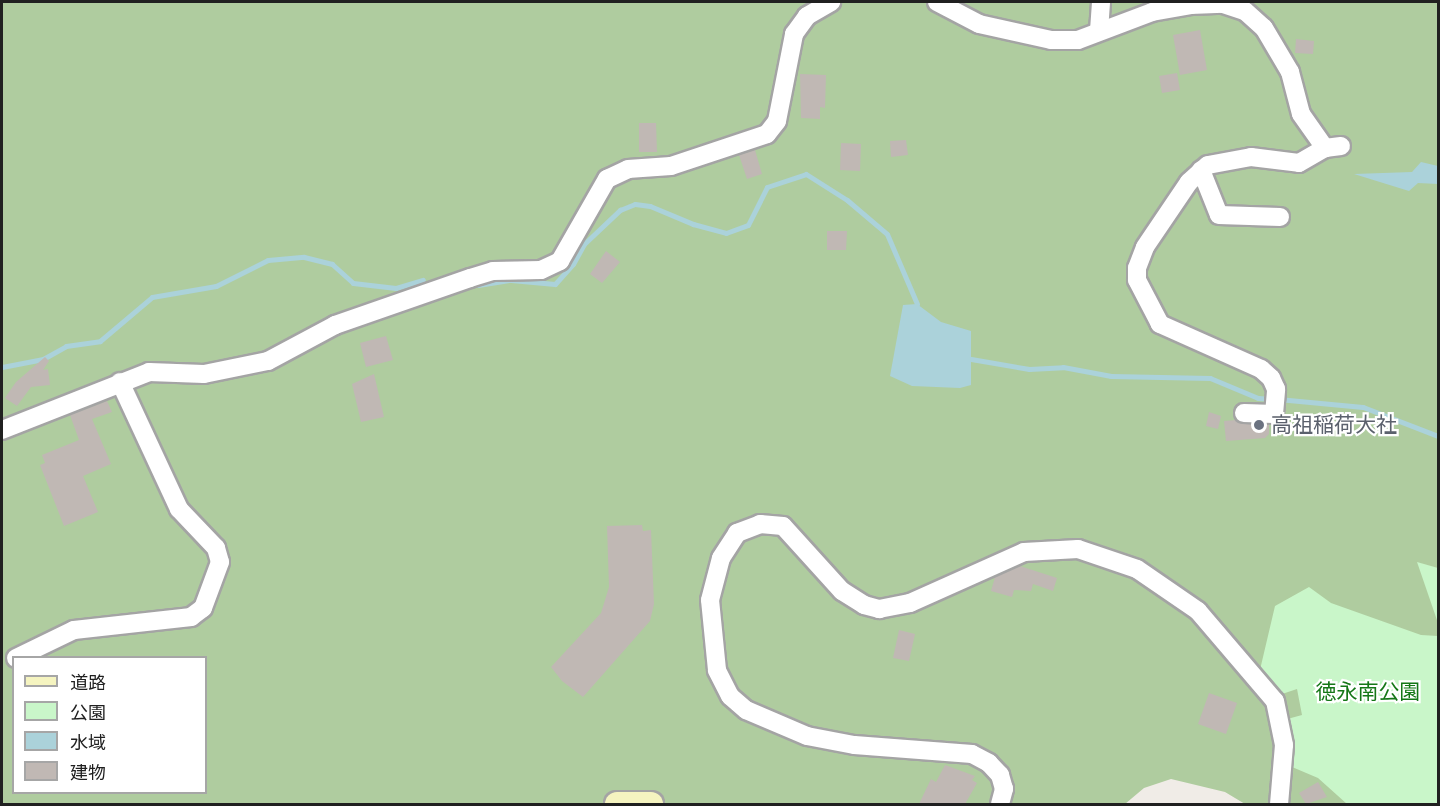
<!DOCTYPE html>
<html>
<head>
<meta charset="utf-8">
<style>
  body { margin:0 }
  #map { position:relative; width:1440px; height:806px; overflow:hidden; background:#f0ece7; font-family:Cabin,"Noto Sans JP",sans-serif }
  div>[style] { position:absolute }
  .forest>* { inset:0; background:#afcc9f }
  .park>* { inset:0; background:#c9f6c9 }
  .water>* { inset:0; background:#abd2da }
  .stream>* { height:5px; margin:-2.5px; padding:0 2.5px; transform-origin:2.5px; border-radius:2.5px; background:#abd2da }
  .building>* { inset:0; background:#c0b8b4 }
  .roads { filter:drop-shadow(2px 0 #a4a4a4) drop-shadow(-2px 0 #a4a4a4) drop-shadow(0 2px #a4a4a4) drop-shadow(0 -2px #a4a4a4) }
  .street>* { height:18px; margin:-9px; padding:0 9px; transform-origin:9px; border-radius:9px; background:#fff }
  .secondary>* { height:24px; margin:-12px; padding:0 12px; transform-origin:12px; border-radius:12px; background:#f5f4c0 }
  .dots>* { width:16px; height:16px; translate:-50% -50%; box-sizing:border-box; border:3px solid #fff; border-radius:50% }
  span { translate:-50% -50%; white-space:nowrap; text-align:center; line-height:1.15; -webkit-text-stroke:4.5px #fff; paint-order:stroke }
  .worship-label { font-size:21px; color:#5b616d }
  .left { translate:0 -50%; text-align:left }
  .park-label { font-size:21px; color:#157717 }
  .frame { position:absolute; inset:0; border:3px solid #202020; pointer-events:none }
  .legend { position:absolute; left:12px; top:656px; width:195px; height:138px; box-sizing:border-box; background:#fff; border:2px solid #a6a6a6; margin:0; padding:8px 10px; list-style:none; font-size:18px; color:#202020 }
  .legend li { display:flex; align-items:center; gap:12px; height:30px }
  .legend b { width:30px; border:2px solid #a6a6a6 }
</style>
</head>
<body>
<div id="map">
  <div class="forest">
    <i style="clip-path:polygon(evenodd,2px 2px,1438px 2px,1438px 804px,1245px 804px,1225px 792px,1171px 779px,1144px 788px,1125px 804px,2px 804px,2px 2px,14px 658px,206px 658px,206px 792px,14px 792px,14px 658px)"></i>
  </div>
  <div class="park">
    <i style="clip-path:polygon(1417px 562px,1438px 568px,1438px 623px)"></i>
    <i style="clip-path:polygon(1309px 587px,1331px 603px,1421px 635px,1438px 636px,1438px 804px,1347px 804px,1318px 778px,1285px 764px,1280px 721px,1302px 715px,1297px 689px,1273px 697px,1259px 674px,1275px 606px)"></i>
  </div>
  <div class="water">
    <i style="clip-path:polygon(1421px 162px,1438px 166px,1438px 184px,1418px 183px,1409px 191px,1354px 174px,1412px 172px)"></i>
    <i style="clip-path:polygon(917px 304px,941px 322px,971px 331px,971px 385px,960px 388px,912px 386px,890px 376px,903px 305px)"></i>
  </div>
  <div class="stream">
    <i style="left:478px;top:285px;width:33px;rotate:-9deg"></i>
    <i style="left:511px;top:280px;width:44px;rotate:5.2deg"></i>
    <i style="left:555px;top:284px;width:27px;rotate:-48deg"></i>
    <i style="left:573px;top:264px;width:23px;rotate:-61deg"></i>
    <i style="left:584px;top:244px;width:50px;rotate:-43.4deg"></i>
    <i style="left:620px;top:210px;width:16px;rotate:-22deg"></i>
    <i style="left:635px;top:204px;width:15px;rotate:8deg"></i>
    <i style="left:650px;top:206px;width:47px;rotate:22.7deg"></i>
    <i style="left:693px;top:224px;width:34px;rotate:15deg"></i>
    <i style="left:726px;top:233px;width:23px;rotate:-20deg"></i>
    <i style="left:748px;top:225px;width:42px;rotate:-63.4deg"></i>
    <i style="left:767px;top:187px;width:41px;rotate:-18.4deg"></i>
    <i style="left:806px;top:174px;width:49px;rotate:32.4deg"></i>
    <i style="left:847px;top:200px;width:52px;rotate:40.4deg"></i>
    <i style="left:887px;top:234px;width:76px;rotate:66.8deg"></i>
    <i style="left:971px;top:359px;width:59px;rotate:9.8deg"></i>
    <i style="left:1029px;top:369px;width:34px;rotate:-3deg"></i>
    <i style="left:1063px;top:367px;width:49px;rotate:10.6deg"></i>
    <i style="left:1111px;top:376px;width:99px;rotate:1.2deg"></i>
    <i style="left:1210px;top:378px;width:52px;rotate:22.6deg"></i>
    <i style="left:1258px;top:398px;width:15px;rotate:4deg"></i>
    <i style="left:2px;top:367px;width:42px;rotate:-11deg"></i>
    <i style="left:43px;top:359px;width:26px;rotate:-29deg"></i>
    <i style="left:66px;top:346px;width:34px;rotate:-8deg"></i>
    <i style="left:100px;top:341px;width:68px;rotate:-40.2deg"></i>
    <i style="left:152px;top:297px;width:65px;rotate:-9.8deg"></i>
    <i style="left:216px;top:286px;width:58px;rotate:-26.6deg"></i>
    <i style="left:268px;top:260px;width:36px;rotate:-5deg"></i>
    <i style="left:304px;top:257px;width:29px;rotate:14deg"></i>
    <i style="left:332px;top:264px;width:28px;rotate:42deg"></i>
    <i style="left:353px;top:283px;width:43px;rotate:6.6deg"></i>
    <i style="left:396px;top:288px;width:28px;rotate:-17deg"></i>
    <i style="left:1278px;top:399px;width:85px;rotate:5.4deg"></i>
    <i style="left:1363px;top:407px;width:80px;rotate:21.1deg"></i>
  </div>
  <div class="building">
    <i style="clip-path:polygon(1200px 30px,1207px 70px,1180px 75px,1173px 35px)"></i>
    <i style="clip-path:polygon(1296px 39px,1314px 41px,1313px 54px,1295px 53px)"></i>
    <i style="clip-path:polygon(1177px 73px,1180px 90px,1162px 93px,1159px 76px)"></i>
    <i style="clip-path:polygon(800px 74px,826px 75px,825px 108px,820px 107px,820px 119px,801px 118px)"></i>
    <i style="clip-path:polygon(639px 123px,656px 123px,657px 152px,639px 152px)"></i>
    <i style="clip-path:polygon(906px 140px,908px 155px,891px 157px,890px 141px)"></i>
    <i style="clip-path:polygon(841px 143px,861px 144px,860px 171px,840px 170px)"></i>
    <i style="clip-path:polygon(755px 150px,762px 174px,747px 179px,739px 155px)"></i>
    <i style="clip-path:polygon(827px 231px,847px 231px,846px 250px,827px 250px)"></i>
    <i style="clip-path:polygon(606px 251px,620px 262px,602px 283px,590px 274px)"></i>
    <i style="clip-path:polygon(386px 336px,393px 360px,366px 367px,360px 343px)"></i>
    <i style="clip-path:polygon(45px 357px,49px 361px,43px 370px,48px 369px,50px 385px,31px 387px,17px 406px,5px 398px,16px 382px)"></i>
    <i style="clip-path:polygon(374px 374px,384px 417px,361px 422px,352px 384px)"></i>
    <i style="clip-path:polygon(107px 401px,112px 412px,92px 419px,111px 464px,83px 476px,98px 512px,64px 526px,40px 465px,45px 463px,42px 455px,79px 440px,70px 415px)"></i>
    <i style="clip-path:polygon(1209px 412px,1221px 416px,1218px 429px,1206px 426px)"></i>
    <i style="clip-path:polygon(1236px 420px,1269px 425px,1269px 434px,1265px 438px,1226px 441px,1224px 421px)"></i>
    <i style="clip-path:polygon(642px 525px,643px 531px,651px 530px,654px 604px,650px 621px,583px 697px,562px 681px,551px 667px,601px 613px,609px 587px,607px 526px)"></i>
    <i style="clip-path:polygon(1020px 566px,1057px 578px,1053px 591px,1033px 584px,1031px 591px,1014px 590px,1012px 597px,991px 591px,995px 577px)"></i>
    <i style="clip-path:polygon(899px 630px,915px 634px,909px 661px,893px 658px)"></i>
    <i style="clip-path:polygon(1209px 693px,1237px 703px,1226px 734px,1198px 724px)"></i>
    <i style="clip-path:polygon(945px 765px,975px 776px,972px 780px,977px 783px,965px 804px,919px 804px,931px 779px,936px 782px)"></i>
    <i style="clip-path:polygon(1318px 782px,1327px 797px,1306px 804px,1299px 793px)"></i>
  </div>
  <div class="roads">
    <div class="street">
      <i style="left:937px;top:2px;width:47px;rotate:27.6deg"></i>
      <i style="left:979px;top:24px;width:74px;rotate:12.5deg"></i>
      <i style="left:1051px;top:40px;width:27px"></i>
      <i style="left:1078px;top:40px;width:79px;rotate:-20.7deg"></i>
      <i style="left:1152px;top:12px;width:39px;rotate:-10deg"></i>
      <i style="left:1190px;top:5px;width:33px;rotate:-2deg"></i>
      <i style="left:1223px;top:4px;width:23px;rotate:18deg"></i>
      <i style="left:1245px;top:11px;width:25px;rotate:42deg"></i>
      <i style="left:1264px;top:28px;width:51px;rotate:59.4deg"></i>
      <i style="left:1290px;top:72px;width:43px;rotate:75.3deg"></i>
      <i style="left:1301px;top:114px;width:42px;rotate:54.8deg"></i>
      <i style="left:1325px;top:148px;width:16px;rotate:-7deg"></i>
      <i style="left:1099px;top:31px;width:29px;rotate:-86deg"></i>
      <i style="left:1201px;top:170px;width:48px;rotate:68.2deg"></i>
      <i style="left:1219px;top:215px;width:61px;rotate:1.9deg"></i>
      <i style="left:1244px;top:413px;width:30px;rotate:2deg"></i>
      <i style="left:1274px;top:414px;width:25px;rotate:-85deg"></i>
      <i style="left:1276px;top:389px;width:12px;rotate:-114deg"></i>
      <i style="left:1271px;top:378px;width:13px;rotate:-138deg"></i>
      <i style="left:1261px;top:369px;width:111px;rotate:-156deg"></i>
      <i style="left:1160px;top:324px;width:50px;rotate:-117.6deg"></i>
      <i style="left:1137px;top:280px;width:12px;rotate:-90deg"></i>
      <i style="left:1137px;top:268px;width:22px;rotate:-69deg"></i>
      <i style="left:1145px;top:247px;width:78px;rotate:-55.9deg"></i>
      <i style="left:1189px;top:182px;width:25px;rotate:-42deg"></i>
      <i style="left:1208px;top:165px;width:44px;rotate:-10.5deg"></i>
      <i style="left:1251px;top:157px;width:48px;rotate:7.1deg"></i>
      <i style="left:1299px;top:163px;width:30px;rotate:-30deg"></i>
      <i style="left:2px;top:430px;width:158px;rotate:-21.5deg"></i>
      <i style="left:149px;top:372px;width:55px;rotate:2.1deg"></i>
      <i style="left:204px;top:374px;width:65px;rotate:-11.5deg"></i>
      <i style="left:268px;top:361px;width:76px;rotate:-28.2deg"></i>
      <i style="left:335px;top:325px;width:143px;rotate:-19.2deg"></i>
      <i style="left:470px;top:278px;width:24px;rotate:-17deg"></i>
      <i style="left:493px;top:271px;width:48px;rotate:-1.2deg"></i>
      <i style="left:541px;top:270px;width:21px;rotate:-25deg"></i>
      <i style="left:560px;top:261px;width:95px;rotate:-60.2deg"></i>
      <i style="left:607px;top:179px;width:23px;rotate:-25deg"></i>
      <i style="left:628px;top:169px;width:43px;rotate:-4deg"></i>
      <i style="left:671px;top:166px;width:101px;rotate:-18.4deg"></i>
      <i style="left:767px;top:134px;width:16px;rotate:-52deg"></i>
      <i style="left:777px;top:121px;width:89px;rotate:-78.9deg"></i>
      <i style="left:794px;top:34px;width:22px;rotate:-54deg"></i>
      <i style="left:807px;top:16px;width:28px;rotate:-30deg"></i>
      <i style="left:16px;top:658px;width:64px;rotate:-25.8deg"></i>
      <i style="left:74px;top:630px;width:118px;rotate:-6.3deg"></i>
      <i style="left:191px;top:617px;width:15px;rotate:-37deg"></i>
      <i style="left:203px;top:608px;width:49px;rotate:-69.7deg"></i>
      <i style="left:220px;top:562px;width:15px;rotate:-106deg"></i>
      <i style="left:216px;top:548px;width:54px;rotate:-133.5deg"></i>
      <i style="left:179px;top:509px;width:140px;rotate:-114.9deg"></i>
      <i style="left:1000px;top:804px;width:16px;rotate:-75deg"></i>
      <i style="left:1004px;top:789px;width:15px;rotate:-106deg"></i>
      <i style="left:1000px;top:775px;width:16px;rotate:-133deg"></i>
      <i style="left:989px;top:763px;width:19px;rotate:-152deg"></i>
      <i style="left:972px;top:754px;width:118px;rotate:-175.6deg"></i>
      <i style="left:854px;top:745px;width:48px;rotate:-169.2deg"></i>
      <i style="left:807px;top:736px;width:66px;rotate:-156.9deg"></i>
      <i style="left:746px;top:710px;width:21px;rotate:-139deg"></i>
      <i style="left:730px;top:696px;width:29px;rotate:-117deg"></i>
      <i style="left:717px;top:670px;width:70px;rotate:-95.7deg"></i>
      <i style="left:710px;top:600px;width:43px;rotate:-75.3deg"></i>
      <i style="left:721px;top:558px;width:30px;rotate:-57deg"></i>
      <i style="left:737px;top:533px;width:25px;rotate:-21deg"></i>
      <i style="left:760px;top:524px;width:23px;rotate:5deg"></i>
      <i style="left:783px;top:526px;width:88px;rotate:47.8deg"></i>
      <i style="left:842px;top:591px;width:26px;rotate:32deg"></i>
      <i style="left:864px;top:605px;width:16px;rotate:15deg"></i>
      <i style="left:879px;top:609px;width:32px;rotate:-11deg"></i>
      <i style="left:910px;top:603px;width:125px;rotate:-24.1deg"></i>
      <i style="left:1024px;top:552px;width:54px;rotate:-3.2deg"></i>
      <i style="left:1078px;top:549px;width:62px;rotate:18.7deg"></i>
      <i style="left:1137px;top:569px;width:74px;rotate:34.5deg"></i>
      <i style="left:1198px;top:611px;width:118px;rotate:49.5deg"></i>
      <i style="left:1275px;top:701px;width:45px;rotate:78.4deg"></i>
      <i style="left:1284px;top:745px;width:59px;rotate:94.8deg"></i>
    </div>
    <div class="secondary">
      <i style="left:617px;top:804px;width:34px"></i>
    </div>
  </div>
  <div class="dots">
    <i style="left:1259px;top:425px;background:#6b7280"></i>
  </div>
  <div class="worship-label">
    <span class="left" style="left:1271px;top:425px">高祖稲荷大社</span>
  </div>
  <div class="park-label">
    <span style="left:1368px;top:692px">徳永南公園</span>
  </div>
  <div class="frame"></div>
  <ul class="legend">
  <li><b style="height:8px;background:#f5f4c0"></b>道路</li>
  <li><b style="height:16px;background:#c9f6c9"></b>公園</li>
  <li><b style="height:16px;background:#abd2da"></b>水域</li>
  <li><b style="height:16px;background:#c0b8b4"></b>建物</li>
  </ul>
</div>
</body>
</html>
